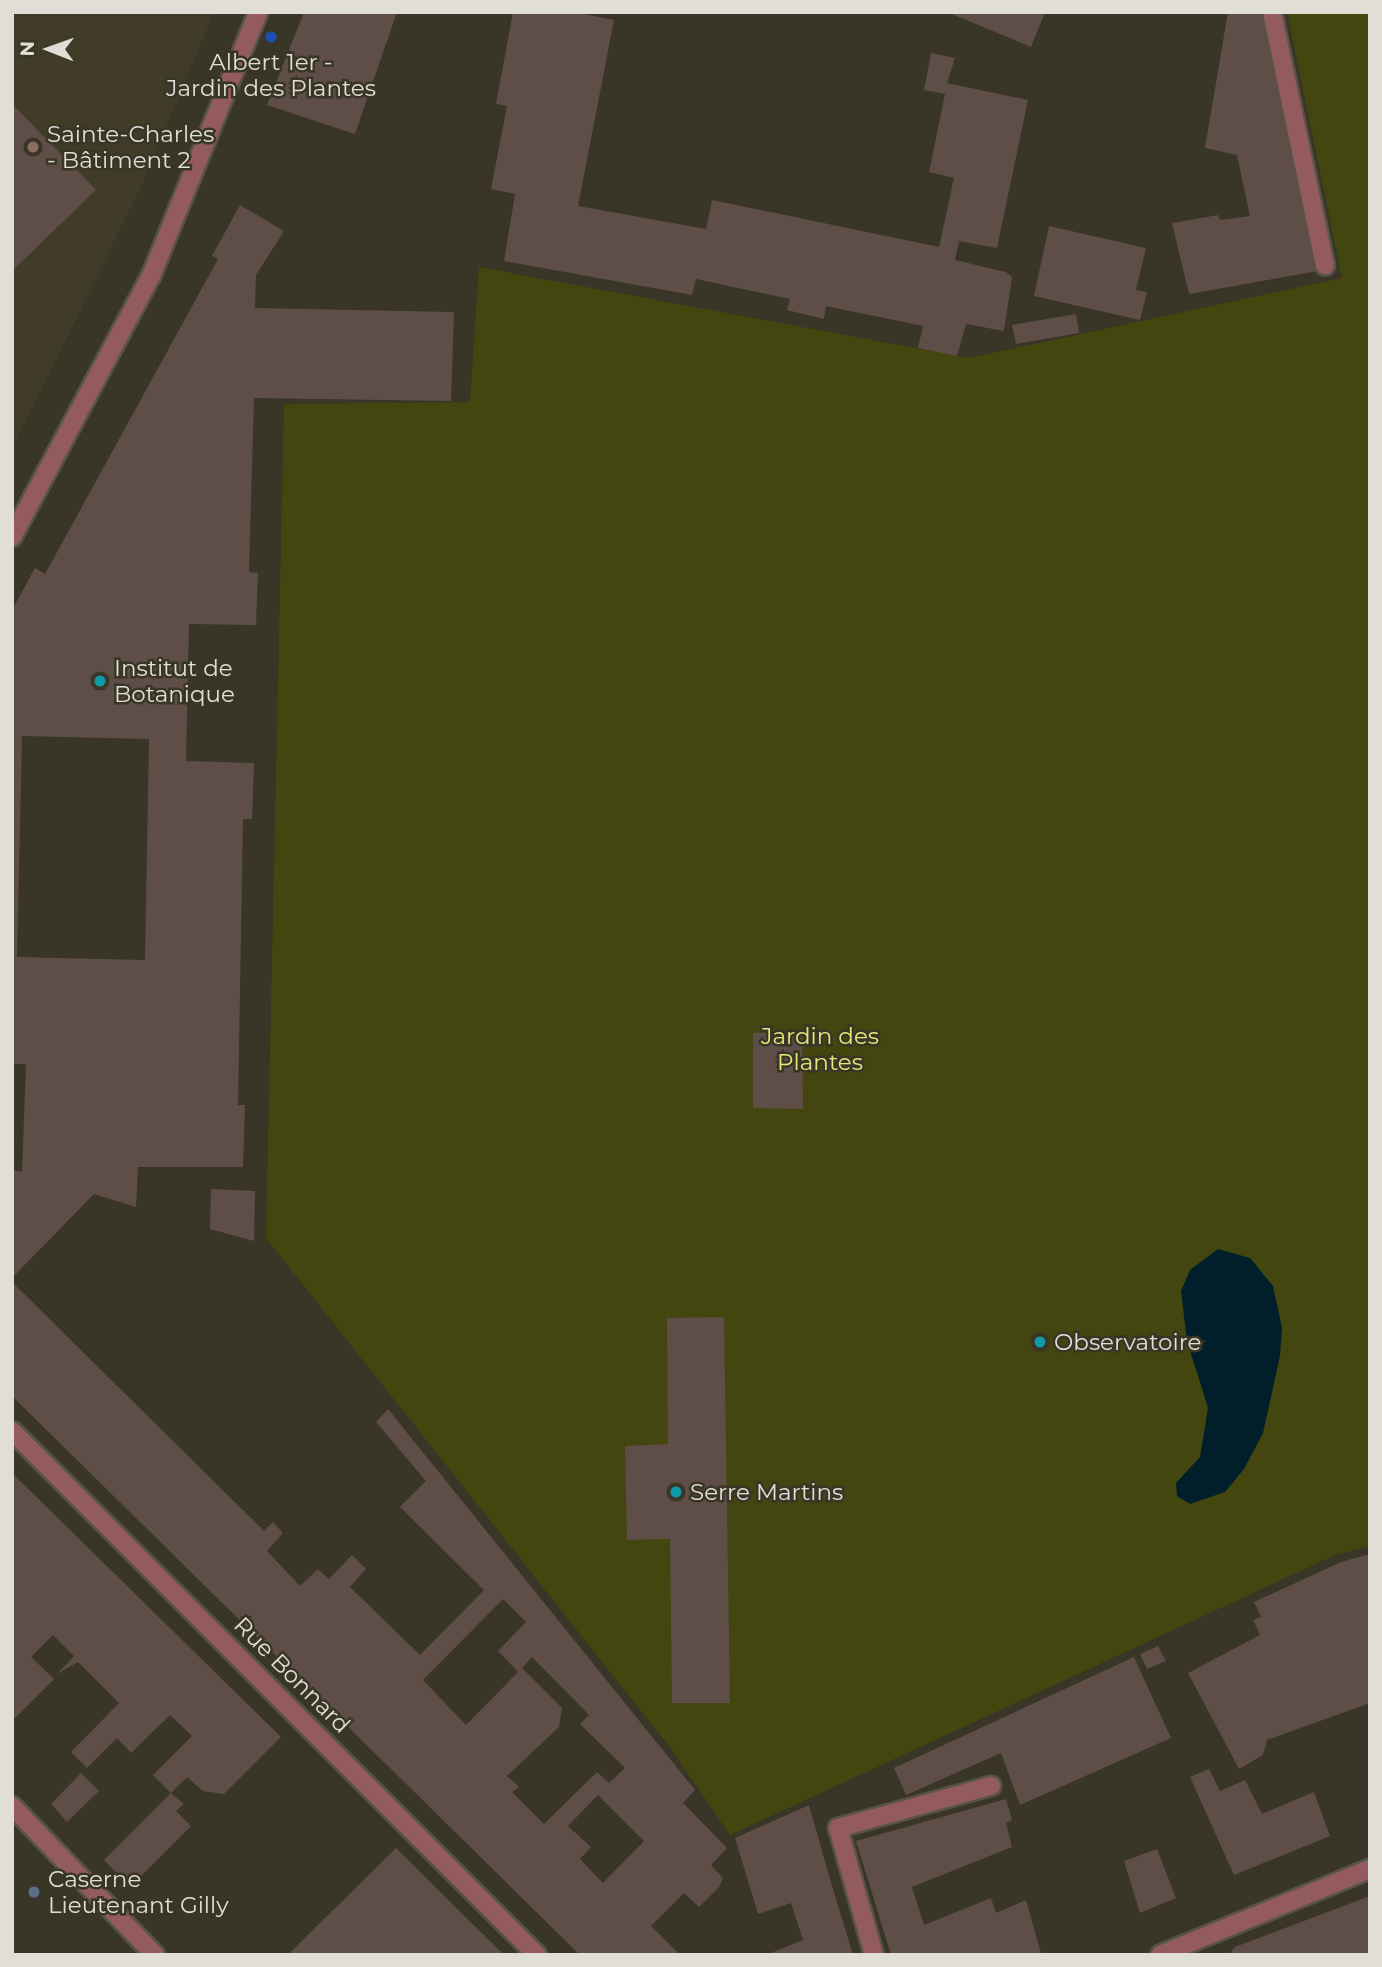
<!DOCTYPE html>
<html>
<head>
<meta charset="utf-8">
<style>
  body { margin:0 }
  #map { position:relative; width:1382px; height:1967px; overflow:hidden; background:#393527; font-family:Montserrat,sans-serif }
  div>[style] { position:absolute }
  .built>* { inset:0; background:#413c27 }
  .green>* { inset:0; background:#44460f }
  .water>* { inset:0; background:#011f2b }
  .building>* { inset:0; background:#5f4e48 }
  .roads { filter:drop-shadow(2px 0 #575346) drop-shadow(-2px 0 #575346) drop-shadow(0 2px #575346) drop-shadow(0 -2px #575346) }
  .lane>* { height:18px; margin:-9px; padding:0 9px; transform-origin:9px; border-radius:9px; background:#945b5e }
  .street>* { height:18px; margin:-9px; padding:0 9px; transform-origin:9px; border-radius:9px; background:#945b5e }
  .dots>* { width:19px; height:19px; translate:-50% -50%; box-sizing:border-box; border:4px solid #393527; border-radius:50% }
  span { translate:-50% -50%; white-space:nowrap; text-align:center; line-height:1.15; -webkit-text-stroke:5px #393527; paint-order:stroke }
  .poi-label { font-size:23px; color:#e0ded5 }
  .left { translate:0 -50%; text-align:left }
  .park-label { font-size:23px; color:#e3e879 }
  .street-label { font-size:23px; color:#e0ded5 }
  .frame { position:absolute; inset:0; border:14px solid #e0ded5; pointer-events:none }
  .north { position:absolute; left:14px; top:14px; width:70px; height:70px; -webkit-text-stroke:5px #393527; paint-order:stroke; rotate:271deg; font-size:19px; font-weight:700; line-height:28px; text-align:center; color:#e0ded5 }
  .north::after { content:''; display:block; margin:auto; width:24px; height:32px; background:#e0ded5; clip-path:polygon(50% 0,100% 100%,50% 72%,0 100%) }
</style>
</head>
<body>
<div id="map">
  <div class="built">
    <i style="clip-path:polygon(12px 12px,214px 12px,146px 176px,12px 450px)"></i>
  </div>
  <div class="green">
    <i style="clip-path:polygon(1287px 12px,1370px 12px,1370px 1546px,1335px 1555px,730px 1835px,672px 1750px,266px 1238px,284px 404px,470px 402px,479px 267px,969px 358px,1342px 278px)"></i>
  </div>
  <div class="water">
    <i style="clip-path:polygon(1218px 1249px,1250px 1258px,1273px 1286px,1282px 1328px,1280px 1356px,1263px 1433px,1244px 1469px,1225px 1492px,1190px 1504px,1177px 1496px,1176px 1483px,1200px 1457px,1208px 1408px,1187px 1341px,1181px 1291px,1190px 1270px)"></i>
  </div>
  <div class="building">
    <i style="clip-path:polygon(304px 12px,397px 12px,355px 134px,267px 105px)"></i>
    <i style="clip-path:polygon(513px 12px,574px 12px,614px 20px,578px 206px,706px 229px,712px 200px,939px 247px,954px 178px,929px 172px,945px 94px,924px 90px,931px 53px,955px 58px,947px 83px,1028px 100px,997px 248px,959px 241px,955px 260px,1006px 272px,1012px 277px,1004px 331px,966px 324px,957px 356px,918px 348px,923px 326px,826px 306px,824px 319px,787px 310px,790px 299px,696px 279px,692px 295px,504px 261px,515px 194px,491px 189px,507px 106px,496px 104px)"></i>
    <i style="clip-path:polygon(947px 12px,1045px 12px,1031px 47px)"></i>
    <i style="clip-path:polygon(1228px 12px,1263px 12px,1318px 271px,1189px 294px,1172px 223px,1218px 215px,1220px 220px,1250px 216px,1237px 155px,1205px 148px)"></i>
    <i style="clip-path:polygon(12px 104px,96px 190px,12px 271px)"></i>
    <i style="clip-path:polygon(evenodd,240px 205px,284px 231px,256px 275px,255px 308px,454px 312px,451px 401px,254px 398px,249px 572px,258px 573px,256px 625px,189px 624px,186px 761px,254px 763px,252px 819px,243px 819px,238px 1105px,245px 1105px,243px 1167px,138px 1167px,136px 1207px,94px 1194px,12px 1278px,12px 1170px,22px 1172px,26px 1064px,12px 1064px,12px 610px,35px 568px,45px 574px,218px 259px,212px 256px,240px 205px,22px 736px,149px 739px,145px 960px,17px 957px,22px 736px)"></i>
    <i style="clip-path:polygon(1049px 226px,1146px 248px,1136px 290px,1147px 292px,1140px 320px,1034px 296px)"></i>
    <i style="clip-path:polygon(1076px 314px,1079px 333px,1016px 344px,1012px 325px)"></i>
    <i style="clip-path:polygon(753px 1033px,802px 1033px,803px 1109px,753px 1108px)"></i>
    <i style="clip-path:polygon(211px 1189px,255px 1191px,254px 1241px,210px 1229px)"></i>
    <i style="clip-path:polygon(evenodd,12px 1282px,264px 1531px,273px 1522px,283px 1533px,267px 1551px,300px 1586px,318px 1569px,329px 1579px,352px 1555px,366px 1569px,350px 1587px,420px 1655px,484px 1590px,400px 1507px,426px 1481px,376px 1422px,388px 1409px,695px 1790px,683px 1803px,727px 1848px,711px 1865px,723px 1878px,719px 1887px,699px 1907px,684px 1893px,651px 1926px,680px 1955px,580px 1955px,12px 1396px,12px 1282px,503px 1599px,526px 1622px,498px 1651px,518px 1672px,466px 1725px,423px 1680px,503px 1599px,12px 1282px,532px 1657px,589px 1715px,580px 1724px,625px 1768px,609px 1783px,597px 1772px,544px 1824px,512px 1792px,519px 1787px,507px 1776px,559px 1727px,562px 1708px,522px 1668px,532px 1657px,12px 1282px,598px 1795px,644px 1841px,603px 1883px,580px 1859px,591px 1847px,568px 1826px,598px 1795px)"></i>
    <i style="clip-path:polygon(724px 1317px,730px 1703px,672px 1703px,670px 1539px,627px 1540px,625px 1446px,668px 1444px,667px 1318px)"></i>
    <i style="clip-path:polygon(12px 1473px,281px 1737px,224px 1794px,203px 1791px,187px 1777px,171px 1793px,153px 1775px,192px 1736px,170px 1715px,131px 1753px,117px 1738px,87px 1768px,71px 1752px,119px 1703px,78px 1662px,57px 1674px,74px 1656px,53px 1635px,31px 1657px,54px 1679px,12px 1721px)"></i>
    <i style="clip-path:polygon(1370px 1554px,1370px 1703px,1267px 1740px,1263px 1755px,1239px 1769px,1188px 1673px,1260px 1635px,1253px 1620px,1261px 1617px,1254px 1602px,1341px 1562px)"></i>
    <i style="clip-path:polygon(1158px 1646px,1166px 1661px,1147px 1669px,1140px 1654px)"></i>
    <i style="clip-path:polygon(1134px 1657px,1171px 1738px,1020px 1805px,1001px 1753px,906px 1795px,894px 1768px)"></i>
    <i style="clip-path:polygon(1209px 1769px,1220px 1791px,1245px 1780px,1262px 1814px,1314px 1792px,1330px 1836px,1234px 1875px,1190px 1777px)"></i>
    <i style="clip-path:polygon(81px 1773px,99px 1791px,67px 1822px,51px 1804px)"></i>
    <i style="clip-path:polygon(171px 1793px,184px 1804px,176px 1811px,191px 1826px,130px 1887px,104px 1860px)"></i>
    <i style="clip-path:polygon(1006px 1799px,1012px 1820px,1006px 1823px,1012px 1847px,912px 1887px,924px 1925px,991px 1898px,996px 1913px,1026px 1900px,1041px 1953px,891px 1955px,856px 1841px)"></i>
    <i style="clip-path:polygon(809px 1805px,833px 1889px,853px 1955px,766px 1955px,803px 1940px,791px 1903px,758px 1914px,735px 1838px)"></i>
    <i style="clip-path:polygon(396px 1848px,504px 1955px,288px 1955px,317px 1926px)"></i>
    <i style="clip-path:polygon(1157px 1849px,1176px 1898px,1140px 1913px,1124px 1861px)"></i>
    <i style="clip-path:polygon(1370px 1896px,1370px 1955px,1229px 1955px,1235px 1947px)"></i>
  </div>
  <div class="roads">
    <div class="lane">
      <i style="left:1272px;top:12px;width:259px;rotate:78.2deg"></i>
      <i style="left:874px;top:1955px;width:132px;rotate:-105.8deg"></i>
      <i style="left:838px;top:1828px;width:159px;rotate:-15.4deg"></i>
    </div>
    <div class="street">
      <i style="left:12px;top:537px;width:296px;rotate:-62deg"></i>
      <i style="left:151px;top:276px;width:285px;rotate:-67.9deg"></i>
      <i style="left:12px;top:1431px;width:742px;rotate:44.95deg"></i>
      <i style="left:12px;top:1806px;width:207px;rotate:46.2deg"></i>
      <i style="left:1160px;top:1955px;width:227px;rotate:-22.3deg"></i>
    </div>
  </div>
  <div class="dots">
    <i style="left:271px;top:37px;background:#1a4fb4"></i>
    <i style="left:33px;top:147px;background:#8d6e63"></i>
    <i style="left:100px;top:681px;background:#0f9aa8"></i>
    <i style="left:1040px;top:1342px;background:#0f9aa8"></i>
    <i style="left:676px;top:1492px;background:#0f9aa8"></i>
    <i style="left:34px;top:1892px;background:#5c6f8a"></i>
  </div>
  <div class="poi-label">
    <span style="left:271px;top:75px">Albert 1er -<br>Jardin des Plantes</span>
    <span class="left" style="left:47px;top:147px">Sainte-Charles<br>- Bâtiment 2</span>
    <span class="left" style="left:114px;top:681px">Institut de<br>Botanique</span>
    <span class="left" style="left:1054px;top:1342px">Observatoire</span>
    <span class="left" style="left:690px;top:1492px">Serre Martins</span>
    <span class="left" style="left:48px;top:1892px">Caserne<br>Lieutenant Gilly</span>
  </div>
  <div class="park-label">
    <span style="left:820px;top:1049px">Jardin des<br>Plantes</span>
  </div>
  <div class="street-label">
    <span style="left:292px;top:1675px;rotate:45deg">Rue Bonnard</span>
  </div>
  <div class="frame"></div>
  <div class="north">N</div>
</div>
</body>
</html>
